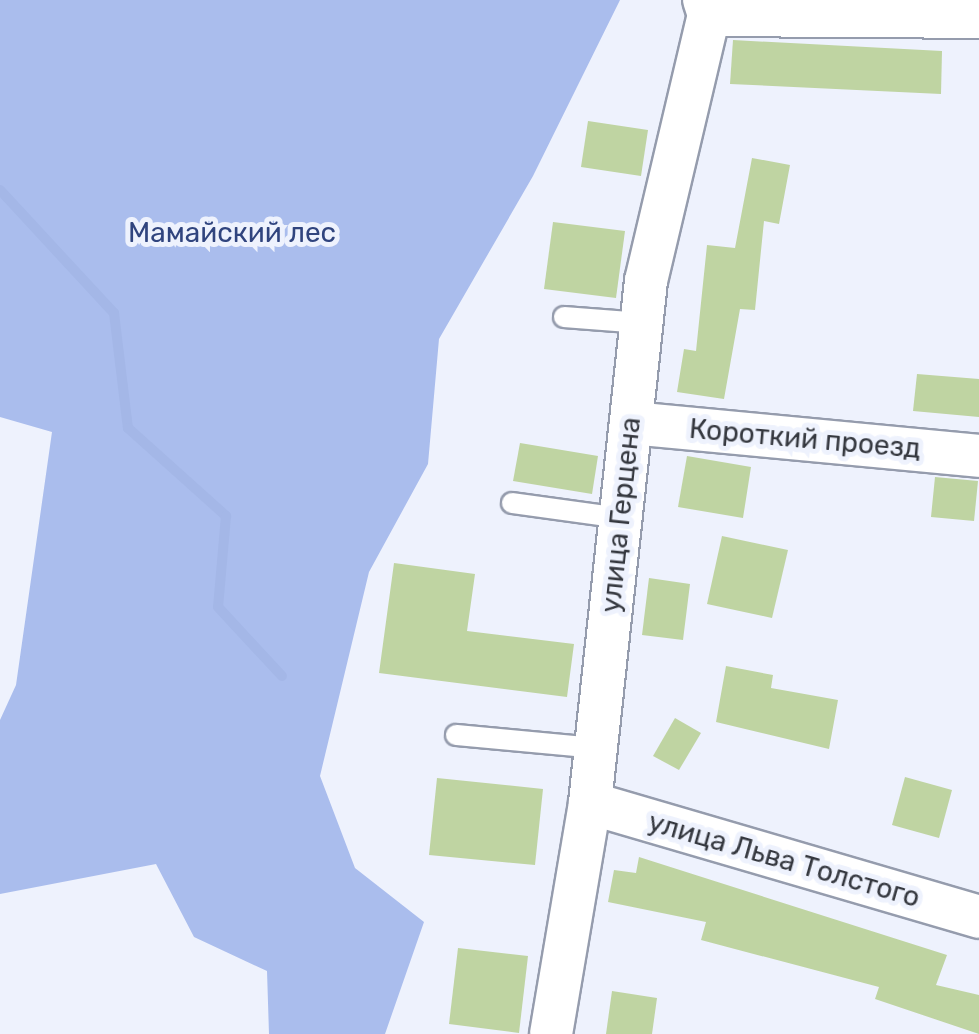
<!DOCTYPE html>
<html>
<head>
<meta charset="utf-8">
<style>
  body { margin:0 }
  #map { position:relative; width:979px; height:1034px; overflow:hidden; background:#eef2fd; font-family:Rubik,sans-serif }
  div>[style] { position:absolute }
  .forest>* { inset:0; background:#aabded }
  .stream>* { height:10px; margin:-5px; padding:0 5px; transform-origin:5px; border-radius:5px; background:#a4b7e7 }
  .building>* { inset:0; background:#bfd4a2 }
  .roads { filter:drop-shadow(2px 0 #959cad) drop-shadow(-2px 0 #959cad) drop-shadow(0 2px #959cad) drop-shadow(0 -2px #959cad) }
  .lane>* { height:20px; margin:-10px; padding:0 10px; transform-origin:10px; border-radius:10px; background:#fff }
  .street>* { height:42px; margin:-21px; padding:0 21px; transform-origin:21px; border-radius:21px; background:#fff }
  span { translate:-50% -50%; white-space:nowrap; text-align:center; line-height:1.15; -webkit-text-stroke:10px #eef2fd; paint-order:stroke }
  .park-label { font-size:28px; color:#30447e }
  .street-label { font-size:28px; color:#35383f }
</style>
</head>
<body>
<div id="map">
  <div class="forest">
    <i style="clip-path:polygon(0 0,620px 0,533px 176px,439px 339px,428px 464px,369px 572px,320px 776px,355px 868px,424px 922px,385px 1034px,269px 1034px,267px 971px,194px 937px,156px 864px,0 894px,0 720px,16px 685px,52px 432px,0 417px)"></i>
  </div>
  <div class="stream">
    <i style="left:0;top:190px;width:168px;rotate:47.2deg"></i>
    <i style="left:114px;top:313px;width:116px;rotate:83.1deg"></i>
    <i style="left:128px;top:428px;width:132px;rotate:41.9deg"></i>
    <i style="left:226px;top:516px;width:91px;rotate:95deg"></i>
    <i style="left:218px;top:607px;width:94px;rotate:47.2deg"></i>
  </div>
  <div class="building">
    <i style="clip-path:polygon(733px 40px,942px 51px,941px 94px,730px 84px)"></i>
    <i style="clip-path:polygon(588px 121px,648px 130px,641px 176px,581px 167px)"></i>
    <i style="clip-path:polygon(752px 158px,790px 165px,779px 224px,764px 221px,755px 310px,740px 309px,724px 399px,677px 392px,684px 349px,696px 351px,707px 245px,735px 248px)"></i>
    <i style="clip-path:polygon(553px 222px,625px 231px,616px 298px,544px 289px)"></i>
    <i style="clip-path:polygon(917px 374px,979px 379px,979px 417px,913px 411px)"></i>
    <i style="clip-path:polygon(520px 443px,598px 456px,592px 494px,513px 481px)"></i>
    <i style="clip-path:polygon(687px 456px,751px 467px,743px 518px,678px 507px)"></i>
    <i style="clip-path:polygon(935px 477px,978px 481px,974px 521px,931px 517px)"></i>
    <i style="clip-path:polygon(722px 536px,788px 550px,772px 618px,707px 604px)"></i>
    <i style="clip-path:polygon(394px 563px,475px 574px,467px 631px,574px 644px,567px 697px,379px 673px)"></i>
    <i style="clip-path:polygon(649px 578px,690px 584px,683px 640px,642px 635px)"></i>
    <i style="clip-path:polygon(726px 666px,773px 675px,771px 688px,838px 700px,829px 749px,716px 722px)"></i>
    <i style="clip-path:polygon(675px 718px,701px 733px,679px 770px,653px 756px)"></i>
    <i style="clip-path:polygon(905px 777px,952px 790px,939px 838px,892px 825px)"></i>
    <i style="clip-path:polygon(437px 778px,543px 789px,535px 865px,429px 855px)"></i>
    <i style="clip-path:polygon(639px 857px,947px 955px,936px 985px,979px 995px,979px 1034px,875px 999px,879px 987px,701px 940px,706px 922px,608px 902px,614px 870px,636px 873px)"></i>
    <i style="clip-path:polygon(458px 948px,528px 956px,519px 1033px,449px 1024px)"></i>
    <i style="clip-path:polygon(612px 991px,657px 998px,652px 1034px,606px 1034px)"></i>
  </div>
  <div class="roads">
    <div class="lane">
      <i style="left:564px;top:317px;width:78px;rotate:4.4deg"></i>
      <i style="left:512px;top:503px;width:110px;rotate:7.8deg"></i>
      <i style="left:456px;top:735px;width:140px;rotate:5.3deg"></i>
    </div>
    <div class="street">
      <i style="left:709px;top:15px;width:270px;rotate:0.4deg"></i>
      <i style="left:631px;top:423px;width:350px;rotate:5.4deg"></i>
      <i style="left:590px;top:803px;width:405px;rotate:16.3deg"></i>
      <i style="left:551px;top:1034px;width:234px;rotate:-80.4deg"></i>
      <i style="left:590px;top:803px;width:525px;rotate:-83.88deg"></i>
      <i style="left:646px;top:281px;width:273px;rotate:-76.7deg"></i>
      <i style="left:709px;top:15px;width:16px;rotate:-108deg"></i>
    </div>
  </div>
  <div class="park-label">
    <span style="left:232px;top:233px">Мамайский лес</span>
  </div>
  <div class="street-label">
    <span style="left:805px;top:439px;rotate:5deg">Короткий проезд</span>
    <span style="left:621px;top:515px;rotate:-84deg">улица Герцена</span>
    <span style="left:784px;top:860px;rotate:16deg">улица Льва Толстого</span>
  </div>
</div>
</body>
</html>
